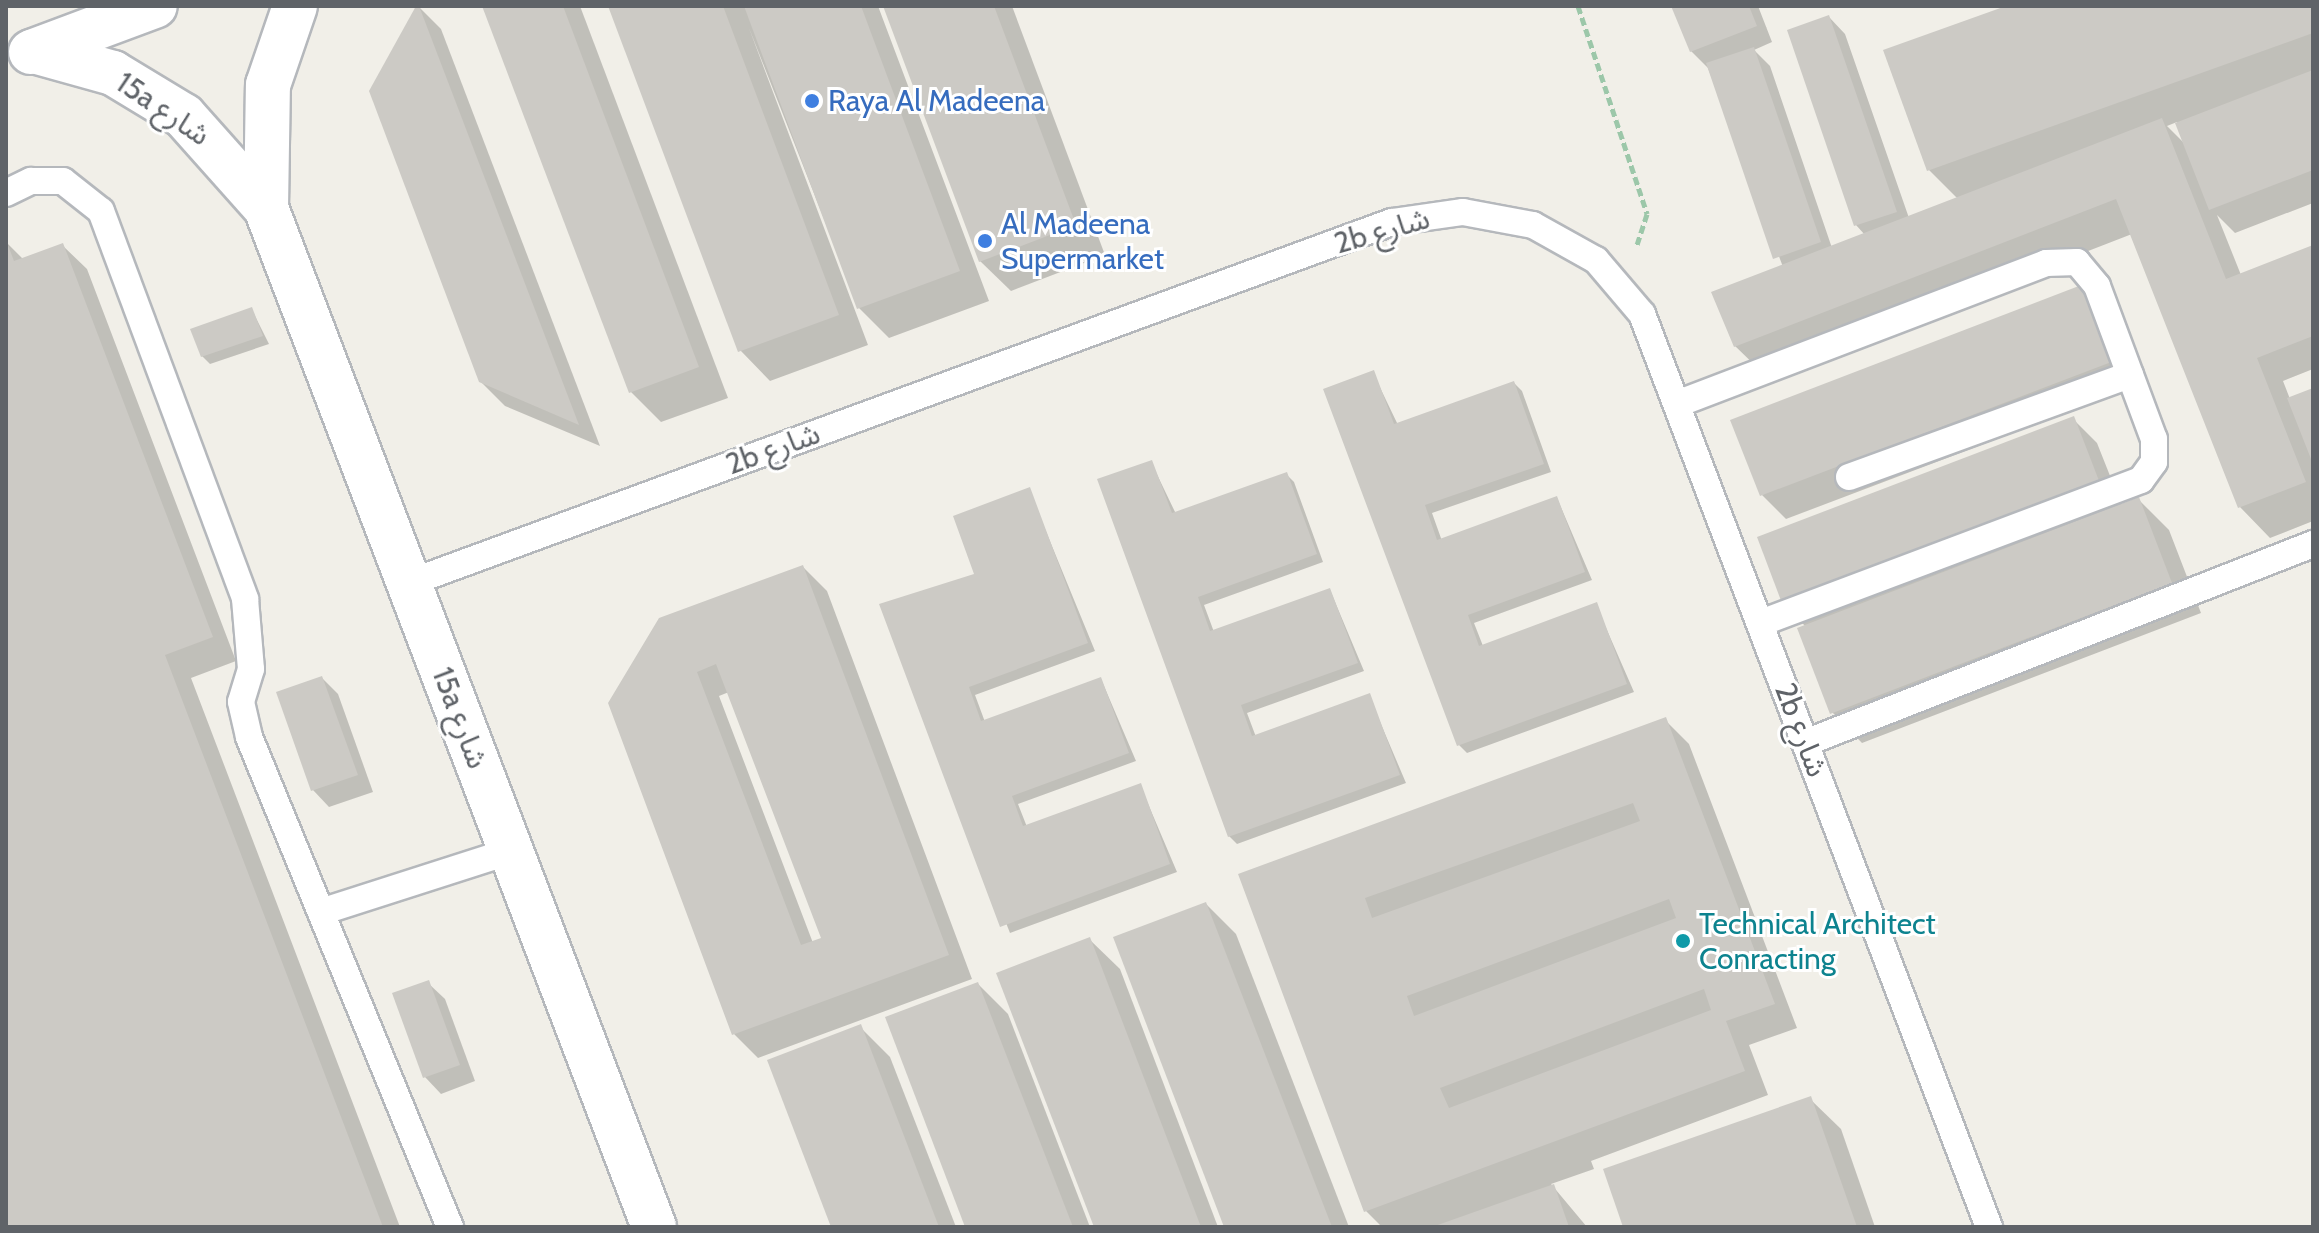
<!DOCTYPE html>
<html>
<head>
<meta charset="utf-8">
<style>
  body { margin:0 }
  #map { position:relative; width:2319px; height:1233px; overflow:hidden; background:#f1efe8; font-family:Cabin,"Noto Sans Arabic",sans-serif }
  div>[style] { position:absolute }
  .shadow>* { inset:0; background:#0003 }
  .building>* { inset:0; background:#cccac5 }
  .path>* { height:5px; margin-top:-2.5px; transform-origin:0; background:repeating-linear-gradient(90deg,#9cc7a9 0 8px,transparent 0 12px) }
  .roads { filter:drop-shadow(2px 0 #b5b8bc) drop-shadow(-2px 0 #b5b8bc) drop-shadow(0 2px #b5b8bc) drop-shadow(0 -2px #b5b8bc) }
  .lane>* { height:26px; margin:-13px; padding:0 13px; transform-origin:13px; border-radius:13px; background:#fff }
  .street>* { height:44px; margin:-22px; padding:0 22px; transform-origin:22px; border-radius:22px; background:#fff }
  .dots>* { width:22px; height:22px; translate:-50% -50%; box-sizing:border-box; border:4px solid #fff; border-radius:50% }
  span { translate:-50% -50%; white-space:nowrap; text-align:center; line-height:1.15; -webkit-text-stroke:6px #fff; paint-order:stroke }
  .shop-label { font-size:30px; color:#366cbe }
  .left { translate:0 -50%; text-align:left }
  .street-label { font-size:30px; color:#5f6368 }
  .culture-label { font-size:30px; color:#0d838f }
  .frame { position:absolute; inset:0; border:8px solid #5f6368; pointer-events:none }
</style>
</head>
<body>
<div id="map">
  <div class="shadow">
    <i style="clip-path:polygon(418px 6px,441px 29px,600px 446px,505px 406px,480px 381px)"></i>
    <i style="clip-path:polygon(485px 6px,580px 6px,728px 398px,661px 422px,631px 392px)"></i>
    <i style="clip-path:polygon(610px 6px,878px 6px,989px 301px,889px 338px,859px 308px,749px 28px,868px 345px,770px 381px,740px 350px)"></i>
    <i style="clip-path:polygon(885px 6px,1012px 6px,1105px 255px,1011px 291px,980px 261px)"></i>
    <i style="clip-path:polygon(evenodd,1673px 6px,1758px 6px,1772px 42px,1754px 50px,1770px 66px,1832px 248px,1865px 235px,1856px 225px,1829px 17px,1845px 34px,1909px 218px,1958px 199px,1929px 170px,2012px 6px,2313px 6px,2313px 203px,2235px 233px,2217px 215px,2241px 275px,2313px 248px,2313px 369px,2283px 381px,2290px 399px,2313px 390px,2313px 521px,2270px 538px,2240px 507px,2132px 234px,1766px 376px,1735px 346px,1783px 267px,1708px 68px,1691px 51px,1673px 6px,2177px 122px,2186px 145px,2167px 126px,2177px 122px)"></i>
    <i style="clip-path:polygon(6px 242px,24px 260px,62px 245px,87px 269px,236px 661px,191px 678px,400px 1227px,6px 1227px)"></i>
    <i style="clip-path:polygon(2084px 287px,2137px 386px,1786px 519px,1762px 495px)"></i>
    <i style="clip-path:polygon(252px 310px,269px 344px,210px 364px,202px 356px)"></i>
    <i style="clip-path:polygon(1373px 373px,1398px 425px,1514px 383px,1522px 391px,1551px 472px,1432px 513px,1442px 541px,1557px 498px,1592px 580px,1474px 623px,1483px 646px,1596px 605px,1634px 692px,1467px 753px,1459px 745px)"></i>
    <i style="clip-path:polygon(2073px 419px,2097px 443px,2122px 506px,2139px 500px,2169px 530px,2201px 613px,1862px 743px,1832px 712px,1806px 627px,1785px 605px)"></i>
    <i style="clip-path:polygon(1151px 462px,1176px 514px,1286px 474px,1294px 482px,1323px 562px,1204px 605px,1214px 632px,1330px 590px,1364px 671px,1247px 713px,1256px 737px,1369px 696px,1406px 783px,1237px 844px,1229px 836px)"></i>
    <i style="clip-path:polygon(1029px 490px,1095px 651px,975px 695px,985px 722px,1101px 679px,1136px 761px,1018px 804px,1027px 827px,1140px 785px,1177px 872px,1010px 933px,881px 606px,977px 576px)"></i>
    <i style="clip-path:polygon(evenodd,803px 567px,827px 591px,972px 979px,758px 1058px,734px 1034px,610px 704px,803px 567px,729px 692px,823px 939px,813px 943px,719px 696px,729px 692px)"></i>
    <i style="clip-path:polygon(322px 678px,338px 694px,373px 792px,329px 807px,313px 790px)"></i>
    <i style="clip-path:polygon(1665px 720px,1689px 744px,1797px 1028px,1749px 1045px,1768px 1095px,1591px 1161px,1594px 1169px,1551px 1184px,1587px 1227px,1382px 1227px,1366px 1211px,1241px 876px)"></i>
    <i style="clip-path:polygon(1206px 904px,1236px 934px,1349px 1227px,1226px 1227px)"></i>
    <i style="clip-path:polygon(1089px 939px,1120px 969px,1218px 1227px,1096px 1227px)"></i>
    <i style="clip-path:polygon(428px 983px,445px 999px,475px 1081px,441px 1094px,425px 1077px)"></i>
    <i style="clip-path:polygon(978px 984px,1008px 1014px,1090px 1227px,967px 1227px)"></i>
    <i style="clip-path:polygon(860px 1027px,890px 1057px,956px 1227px,833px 1227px)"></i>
    <i style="clip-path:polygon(1810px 1099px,1841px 1129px,1875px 1227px,1625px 1227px)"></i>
  </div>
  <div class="building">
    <i style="clip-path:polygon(416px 6px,419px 6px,579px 425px,479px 382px,369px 91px)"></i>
    <i style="clip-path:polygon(482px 6px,563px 6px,699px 367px,629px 393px)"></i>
    <i style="clip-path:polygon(608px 6px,723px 6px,839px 315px,738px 352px)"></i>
    <i style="clip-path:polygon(744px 6px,861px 6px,960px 271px,857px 309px)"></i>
    <i style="clip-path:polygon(883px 6px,994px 6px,1076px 225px,979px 262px)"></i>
    <i style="clip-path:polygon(1671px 6px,1749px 6px,1757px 26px,1690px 52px)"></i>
    <i style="clip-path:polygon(2006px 6px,2313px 6px,2313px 33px,1927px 171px,1883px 50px)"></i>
    <i style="clip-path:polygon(1829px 15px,1897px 212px,1854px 226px,1787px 30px)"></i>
    <i style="clip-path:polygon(1754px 47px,1821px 242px,1773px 259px,1706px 63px)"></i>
    <i style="clip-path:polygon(2313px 70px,2313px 170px,2209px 210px,2175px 123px)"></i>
    <i style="clip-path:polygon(2162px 118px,2226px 279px,2313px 245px,2313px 336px,2257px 358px,2306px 482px,2238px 508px,2116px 199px,1734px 347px,1711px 292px)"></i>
    <i style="clip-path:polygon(6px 240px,14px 261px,63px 243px,213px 637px,165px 655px,383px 1227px,6px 1227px)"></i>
    <i style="clip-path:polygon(2084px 284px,2114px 361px,1760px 496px,1730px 420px)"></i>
    <i style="clip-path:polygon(252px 307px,263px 336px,201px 357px,190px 329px)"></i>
    <i style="clip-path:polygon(1374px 370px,1394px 424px,1514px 381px,1544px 464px,1425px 505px,1437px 540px,1557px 496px,1585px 572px,1468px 615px,1479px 646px,1597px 602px,1627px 684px,1457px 746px,1323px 389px)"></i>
    <i style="clip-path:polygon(2313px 388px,2313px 464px,2287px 398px)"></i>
    <i style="clip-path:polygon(2074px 416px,2101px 486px,1783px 606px,1757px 537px)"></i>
    <i style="clip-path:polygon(1152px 460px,1172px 513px,1287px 472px,1317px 554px,1198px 597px,1210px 631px,1330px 588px,1358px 663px,1241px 705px,1252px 736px,1370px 693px,1400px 775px,1228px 837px,1097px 479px)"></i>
    <i style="clip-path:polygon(1030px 487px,1088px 643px,969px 687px,981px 721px,1101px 677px,1129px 753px,1012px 796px,1023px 826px,1141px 783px,1170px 864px,1000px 927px,879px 604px,974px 574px,953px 516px)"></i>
    <i style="clip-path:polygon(2139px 497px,2172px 583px,1830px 714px,1797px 628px)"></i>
    <i style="clip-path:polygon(evenodd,803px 565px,949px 955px,732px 1035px,608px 703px,659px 618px,803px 565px,716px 664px,821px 938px,801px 945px,697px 672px,716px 664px)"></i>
    <i style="clip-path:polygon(322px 676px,358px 775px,311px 791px,276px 692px)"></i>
    <i style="clip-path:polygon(evenodd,1666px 717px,1775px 1004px,1726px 1021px,1745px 1071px,1364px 1212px,1238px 874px,1666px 717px,1633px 803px,1640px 821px,1372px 918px,1365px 898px,1633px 803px,1666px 717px,1669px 899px,1676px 918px,1414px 1016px,1407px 996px,1669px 899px,1666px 717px,1704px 989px,1711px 1010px,1449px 1108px,1440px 1088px,1704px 989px)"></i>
    <i style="clip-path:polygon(1206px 902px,1332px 1227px,1224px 1227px,1113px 937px)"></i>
    <i style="clip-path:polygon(1090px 937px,1201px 1227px,1094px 1227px,996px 973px)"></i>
    <i style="clip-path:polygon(429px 980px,460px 1065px,423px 1078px,392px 993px)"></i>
    <i style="clip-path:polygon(978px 982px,1073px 1227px,965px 1227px,885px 1017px)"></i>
    <i style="clip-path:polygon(861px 1024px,939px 1227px,831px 1227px,767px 1060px)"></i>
    <i style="clip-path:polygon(1811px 1096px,1857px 1227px,1623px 1227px,1603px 1169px)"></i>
    <i style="clip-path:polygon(1554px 1184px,1569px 1227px,1432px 1227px)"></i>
  </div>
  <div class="path">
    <i style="left:1578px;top:6px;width:219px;rotate:71.6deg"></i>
    <i style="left:1647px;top:214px;width:35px;rotate:108deg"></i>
  </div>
  <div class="roads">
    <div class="lane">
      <i style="left:6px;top:193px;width:28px;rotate:-26deg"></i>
      <i style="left:31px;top:181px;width:32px"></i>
      <i style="left:63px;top:181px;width:48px;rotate:38.3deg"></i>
      <i style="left:101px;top:211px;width:414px;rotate:69.6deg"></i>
      <i style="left:245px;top:599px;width:70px;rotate:85.1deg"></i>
      <i style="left:251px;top:669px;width:34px;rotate:107deg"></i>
      <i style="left:241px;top:702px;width:36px;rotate:77deg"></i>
      <i style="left:249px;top:737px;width:530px;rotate:67.7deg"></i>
      <i style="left:1677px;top:404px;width:395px;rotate:-20.9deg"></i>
      <i style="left:2046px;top:263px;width:31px;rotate:-2deg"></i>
      <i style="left:2077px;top:262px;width:31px;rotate:50deg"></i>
      <i style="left:2097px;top:286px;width:163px;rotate:69.6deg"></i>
      <i style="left:2154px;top:439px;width:23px;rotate:90deg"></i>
      <i style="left:2154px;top:462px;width:22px;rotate:126deg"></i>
      <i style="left:2141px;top:480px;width:406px;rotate:159.4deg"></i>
      <i style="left:1849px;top:477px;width:299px;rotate:-20deg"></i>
      <i style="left:409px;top:583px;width:1047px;rotate:-20.17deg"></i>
      <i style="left:1392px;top:222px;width:72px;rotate:-8deg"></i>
      <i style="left:1463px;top:212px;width:71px;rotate:10.5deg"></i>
      <i style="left:1533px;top:225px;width:72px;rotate:29.1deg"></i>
      <i style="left:1596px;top:260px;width:71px;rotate:49.6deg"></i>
      <i style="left:1642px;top:314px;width:977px;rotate:69.19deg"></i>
      <i style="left:1805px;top:743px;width:546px;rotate:-21.39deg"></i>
      <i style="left:321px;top:912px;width:200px;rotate:-17.8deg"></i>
    </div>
    <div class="street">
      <i style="left:34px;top:51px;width:82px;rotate:15.6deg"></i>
      <i style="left:113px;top:73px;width:83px;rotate:31.2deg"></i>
      <i style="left:184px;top:116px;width:123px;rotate:48.3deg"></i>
      <i style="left:266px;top:208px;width:1090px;rotate:69.15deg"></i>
      <i style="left:31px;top:52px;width:132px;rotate:-20.4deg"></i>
      <i style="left:266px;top:208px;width:123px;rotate:-89.1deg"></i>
      <i style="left:268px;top:85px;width:83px;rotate:-71.1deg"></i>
    </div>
  </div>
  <div class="dots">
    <i style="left:812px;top:101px;background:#3f7fe0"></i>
    <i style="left:985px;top:241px;background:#3f7fe0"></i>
    <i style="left:1683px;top:941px;background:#0f9aa8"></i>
  </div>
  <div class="shop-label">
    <span class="left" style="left:828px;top:101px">Raya Al Madeena</span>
    <span class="left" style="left:1001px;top:241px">Al Madeena<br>Supermarket</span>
  </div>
  <div class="street-label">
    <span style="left:163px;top:109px;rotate:34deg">15a شارع</span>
    <span style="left:1382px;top:231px;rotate:-16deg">2b شارع</span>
    <span style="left:773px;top:449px;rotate:-20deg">2b شارع</span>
    <span style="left:460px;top:718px;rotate:69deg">15a شارع</span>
    <span style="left:1801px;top:730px;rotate:69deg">2b شارع</span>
  </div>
  <div class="culture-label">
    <span class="left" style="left:1699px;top:941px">Technical Architect<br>Conracting</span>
  </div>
  <div class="frame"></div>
</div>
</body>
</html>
